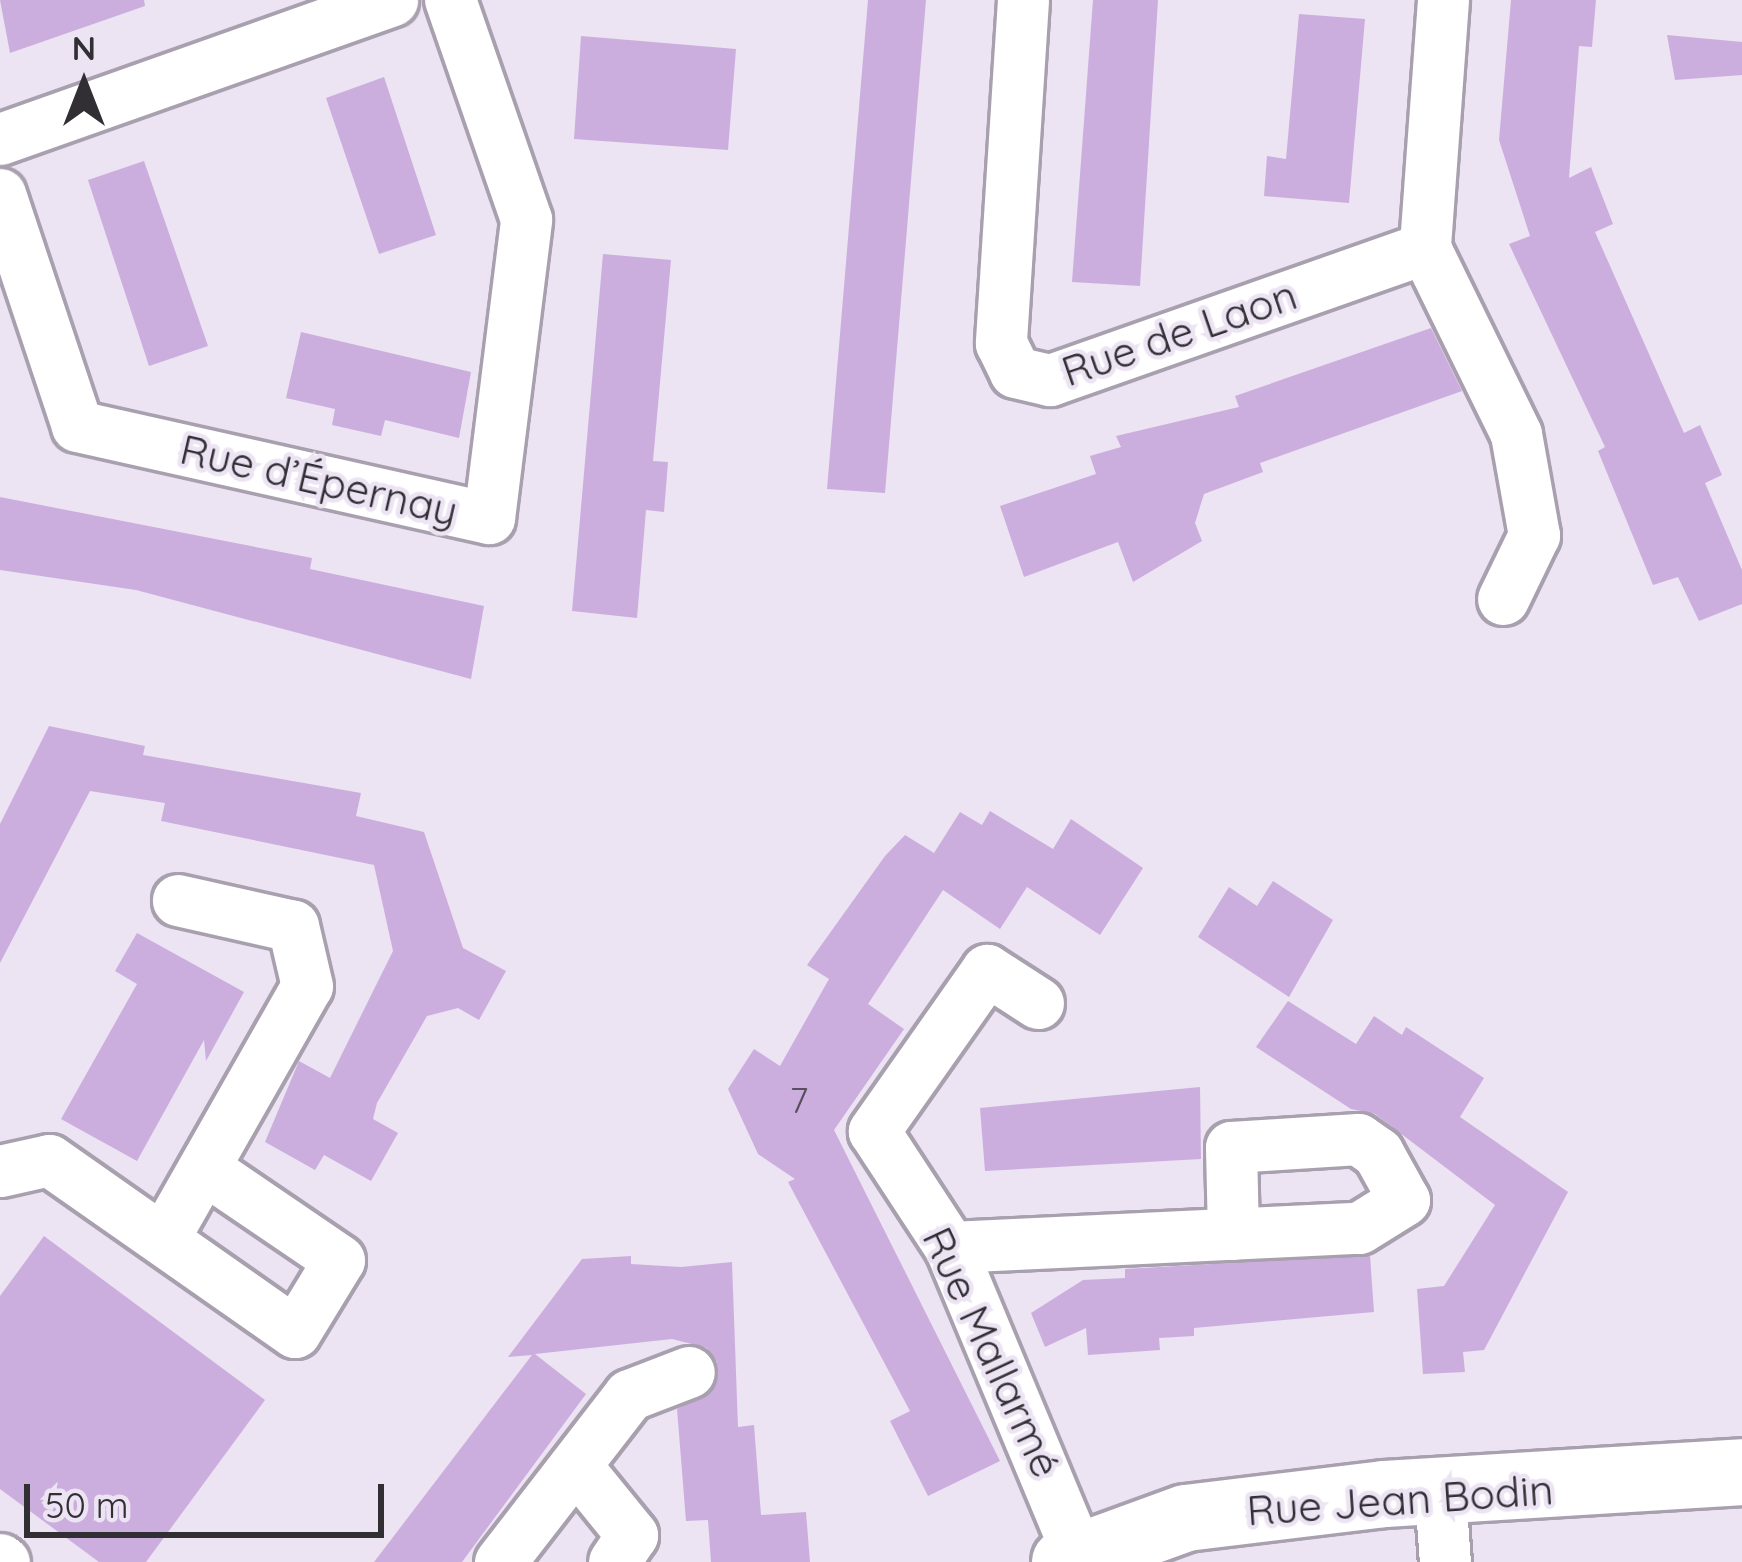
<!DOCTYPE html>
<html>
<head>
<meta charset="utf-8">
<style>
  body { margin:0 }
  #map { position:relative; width:1742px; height:1562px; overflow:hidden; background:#ece3f3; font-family:Quicksand,sans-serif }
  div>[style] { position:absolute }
  .building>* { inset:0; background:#ccaede }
  .roads { filter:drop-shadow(3px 0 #a9a0af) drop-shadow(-3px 0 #a9a0af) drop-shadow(0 3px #a9a0af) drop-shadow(0 -3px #a9a0af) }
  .minor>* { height:51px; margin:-25.5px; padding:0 25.5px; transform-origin:25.5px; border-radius:25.5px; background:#fff }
  .tertiary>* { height:66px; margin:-33px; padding:0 33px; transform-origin:33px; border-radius:33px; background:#fff }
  span { translate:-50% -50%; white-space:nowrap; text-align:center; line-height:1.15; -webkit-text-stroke:9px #ece3f3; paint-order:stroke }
  .number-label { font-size:36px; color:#584e5e }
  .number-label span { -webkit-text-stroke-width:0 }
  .street-label { font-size:42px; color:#312e34 }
  .north { position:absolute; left:24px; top:24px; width:120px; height:120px; -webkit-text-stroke:9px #ece3f3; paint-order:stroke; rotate:0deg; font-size:33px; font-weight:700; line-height:48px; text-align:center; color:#312e34 }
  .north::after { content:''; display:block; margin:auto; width:42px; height:54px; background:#312e34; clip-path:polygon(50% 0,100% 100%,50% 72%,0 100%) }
  .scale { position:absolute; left:24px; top:1484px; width:360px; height:54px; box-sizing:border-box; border:6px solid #312e34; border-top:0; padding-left:15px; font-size:36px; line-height:42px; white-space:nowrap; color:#312e34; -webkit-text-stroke:9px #ece3f3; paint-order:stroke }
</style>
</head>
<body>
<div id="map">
  <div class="building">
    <i style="clip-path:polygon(0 0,144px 0,145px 6px,10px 53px)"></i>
    <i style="clip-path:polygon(868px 0,926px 0,885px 493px,827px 489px)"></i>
    <i style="clip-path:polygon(1093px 0,1158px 0,1140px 286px,1072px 282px)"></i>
    <i style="clip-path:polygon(1511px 0,1596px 0,1592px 47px,1579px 46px,1569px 178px,1591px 167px,1613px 224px,1595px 232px,1684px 433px,1700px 425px,1722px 475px,1705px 483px,1742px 570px,1742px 604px,1699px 621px,1678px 577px,1653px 585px,1598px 451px,1605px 447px,1509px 244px,1530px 236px,1499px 140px)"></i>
    <i style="clip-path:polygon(1299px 14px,1365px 19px,1349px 203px,1264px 196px,1267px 156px,1286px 159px)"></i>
    <i style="clip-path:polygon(1667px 35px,1742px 42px,1742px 75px,1675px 80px)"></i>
    <i style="clip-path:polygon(581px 36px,736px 49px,728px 150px,574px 139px)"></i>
    <i style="clip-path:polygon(384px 77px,436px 235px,379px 254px,326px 98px)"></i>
    <i style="clip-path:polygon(144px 161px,208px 346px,149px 366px,88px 180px)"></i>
    <i style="clip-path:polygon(603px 254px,671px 260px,653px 461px,668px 462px,664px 512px,646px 510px,637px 618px,572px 611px)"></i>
    <i style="clip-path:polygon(1431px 328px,1462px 391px,1260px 463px,1263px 472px,1204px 494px,1195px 523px,1202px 541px,1133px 582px,1118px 542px,1024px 577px,1000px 506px,1096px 474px,1090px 456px,1121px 447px,1116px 436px,1239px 407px,1235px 396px)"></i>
    <i style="clip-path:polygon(301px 332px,471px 372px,459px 438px,385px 420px,381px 436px,332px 425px,335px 409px,286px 398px)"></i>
    <i style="clip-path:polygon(0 497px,312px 558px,310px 569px,484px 606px,471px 679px,136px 590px,0 570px)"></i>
    <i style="clip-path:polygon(49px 726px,145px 746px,143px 755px,361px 793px,356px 816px,424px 832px,463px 948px,506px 971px,479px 1020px,458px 1008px,427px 1016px,377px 1103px,373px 1119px,398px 1133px,371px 1181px,324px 1155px,315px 1170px,265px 1142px,299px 1061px,330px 1078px,393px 951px,374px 865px,161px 821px,165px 803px,90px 791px,0 963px,0 824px)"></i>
    <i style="clip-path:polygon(990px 811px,1053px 849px,1071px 819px,1143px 868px,1100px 935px,1027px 887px,1000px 929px,943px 890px,868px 1004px,904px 1029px,834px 1130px,1000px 1461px,928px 1496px,890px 1421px,910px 1411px,788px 1182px,795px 1179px,758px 1154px,728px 1089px,754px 1049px,780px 1066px,829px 979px,807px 965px,885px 856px,905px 835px,934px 853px,960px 812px,982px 825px)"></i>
    <i style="clip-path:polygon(1273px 881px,1333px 920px,1289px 997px,1198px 937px,1229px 887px,1257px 906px)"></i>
    <i style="clip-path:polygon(137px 933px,244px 992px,206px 1061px,204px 1040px,137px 1161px,61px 1119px,137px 984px,115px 971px)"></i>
    <i style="clip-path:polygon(1288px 1001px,1356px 1044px,1374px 1016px,1402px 1035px,1406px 1027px,1484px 1078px,1460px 1117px,1568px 1192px,1484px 1350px,1463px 1352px,1465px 1372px,1423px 1374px,1417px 1289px,1444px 1286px,1495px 1205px,1375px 1114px,1351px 1109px,1256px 1047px)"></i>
    <i style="clip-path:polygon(1200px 1087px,1201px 1159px,985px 1171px,980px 1108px)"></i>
    <i style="clip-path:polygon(44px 1236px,265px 1400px,146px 1562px,99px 1562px,0 1489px,0 1296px)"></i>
    <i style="clip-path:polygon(1370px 1255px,1374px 1312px,1194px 1328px,1194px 1336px,1159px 1338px,1160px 1350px,1088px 1355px,1086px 1328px,1045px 1347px,1031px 1313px,1083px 1280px,1125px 1278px,1125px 1269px)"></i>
    <i style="clip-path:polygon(631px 1256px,631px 1264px,681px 1267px,732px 1262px,738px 1427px,754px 1425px,761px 1515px,806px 1512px,810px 1562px,711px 1562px,708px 1520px,686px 1521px,677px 1409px,711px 1392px,717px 1362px,707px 1348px,672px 1339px,535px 1354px,586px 1394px,462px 1562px,374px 1562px,532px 1355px,508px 1357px,582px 1259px)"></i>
  </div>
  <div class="roads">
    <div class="minor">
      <i style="left:1023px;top:0;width:344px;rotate:93.7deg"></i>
      <i style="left:1001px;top:343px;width:32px;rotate:64deg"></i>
      <i style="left:1015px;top:372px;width:36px;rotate:13deg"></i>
      <i style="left:1050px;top:380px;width:398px;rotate:-19.4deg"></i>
      <i style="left:1443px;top:0;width:249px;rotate:94.2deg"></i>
      <i style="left:1425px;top:248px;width:207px;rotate:63.9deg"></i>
      <i style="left:1516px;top:434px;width:103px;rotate:79.9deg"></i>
      <i style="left:1534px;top:535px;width:71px;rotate:115.8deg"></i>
      <i style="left:0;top:139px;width:416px;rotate:-19.5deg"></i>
      <i style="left:0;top:194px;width:244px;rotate:71.6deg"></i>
      <i style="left:77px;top:426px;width:422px;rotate:12.6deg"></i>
      <i style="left:489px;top:518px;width:301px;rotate:-82.9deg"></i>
      <i style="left:526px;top:219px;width:232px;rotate:-109.1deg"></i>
      <i style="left:1038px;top:1003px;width:61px;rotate:-147.1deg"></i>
      <i style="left:987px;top:970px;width:197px;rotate:125.1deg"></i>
      <i style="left:874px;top:1131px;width:139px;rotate:56.8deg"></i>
      <i style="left:950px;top:1247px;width:333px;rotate:67.4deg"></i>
      <i style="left:0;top:1171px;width:50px;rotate:-12.7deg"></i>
      <i style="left:49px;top:1160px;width:300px;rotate:35deg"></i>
      <i style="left:295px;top:1332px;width:84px;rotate:-58.6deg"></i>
      <i style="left:339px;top:1260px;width:158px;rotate:-145.8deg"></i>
      <i style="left:163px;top:1239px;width:291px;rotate:-60.4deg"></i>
      <i style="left:307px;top:986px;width:62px;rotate:-103.1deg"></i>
      <i style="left:293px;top:926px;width:118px;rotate:-167.3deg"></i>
      <i style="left:950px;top:1247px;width:409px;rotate:-2.7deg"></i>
      <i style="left:1359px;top:1228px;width:53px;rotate:-31.9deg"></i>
      <i style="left:1404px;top:1200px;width:54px;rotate:-119deg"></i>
      <i style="left:1378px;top:1153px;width:24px;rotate:-145deg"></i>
      <i style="left:1358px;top:1139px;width:127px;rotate:176.4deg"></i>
      <i style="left:1231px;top:1147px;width:87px;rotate:88.7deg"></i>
      <i style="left:576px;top:1466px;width:89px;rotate:50.9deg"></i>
      <i style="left:632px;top:1535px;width:32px;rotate:124deg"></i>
      <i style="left:1440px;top:1493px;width:69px;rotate:85.9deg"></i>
      <i style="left:0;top:1559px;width:5px;rotate:37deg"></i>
      <i style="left:500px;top:1562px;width:211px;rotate:-52.3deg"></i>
      <i style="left:629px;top:1395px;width:64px;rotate:-21deg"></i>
    </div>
    <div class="tertiary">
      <i style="left:1065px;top:1562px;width:129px;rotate:-20deg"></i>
      <i style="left:1186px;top:1518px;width:200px;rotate:-6.9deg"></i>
      <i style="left:1385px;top:1494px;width:358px;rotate:-3.5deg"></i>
    </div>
  </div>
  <div class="number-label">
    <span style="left:799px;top:1100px">7</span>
  </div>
  <div class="street-label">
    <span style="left:1179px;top:333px;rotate:-19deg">Rue de Laon</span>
    <span style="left:319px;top:480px;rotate:13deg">Rue d’Épernay</span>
    <span style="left:992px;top:1352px;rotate:65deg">Rue Mallarmé</span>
    <span style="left:1400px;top:1500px;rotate:-4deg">Rue Jean Bodin</span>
  </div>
  <div class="north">N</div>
  <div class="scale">50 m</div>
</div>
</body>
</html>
